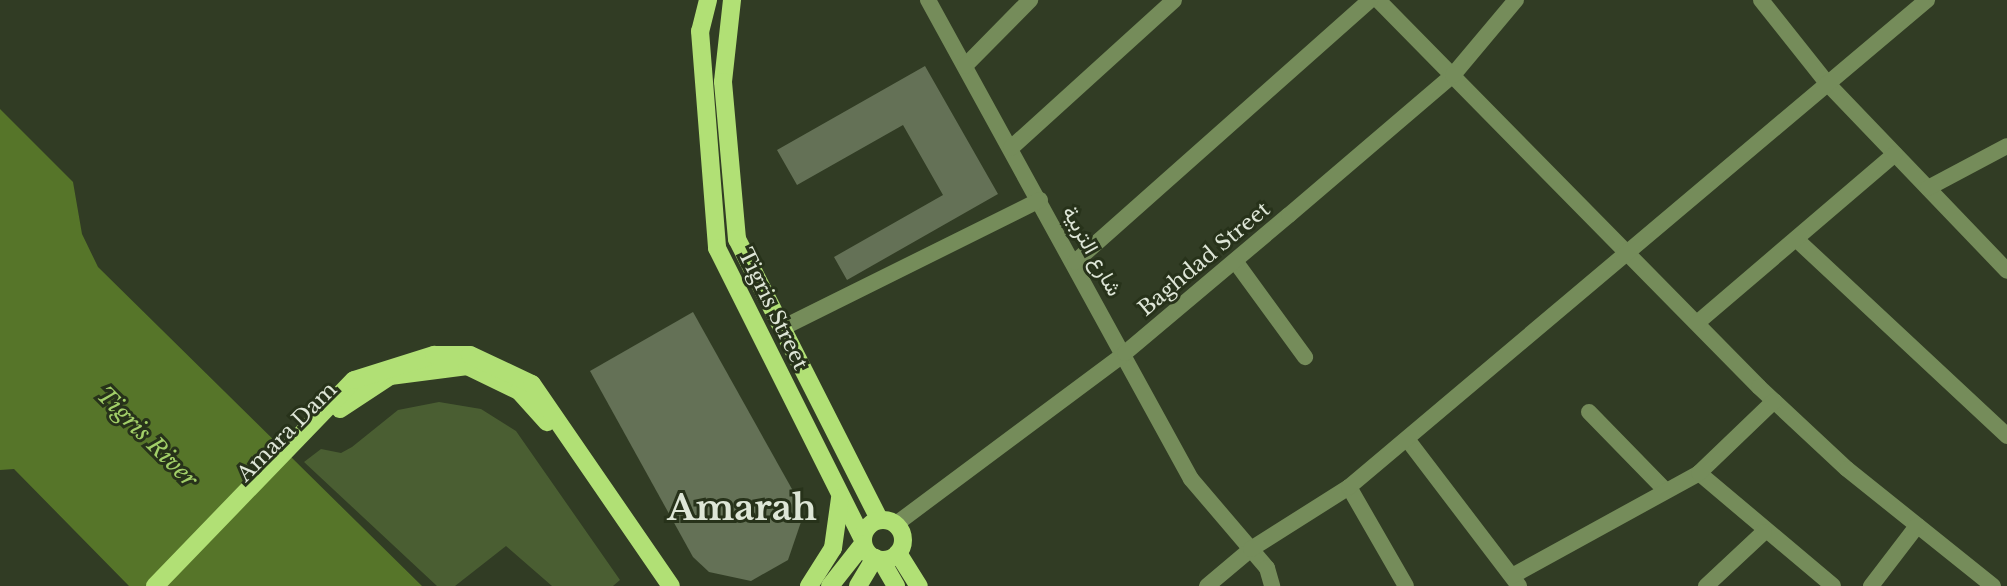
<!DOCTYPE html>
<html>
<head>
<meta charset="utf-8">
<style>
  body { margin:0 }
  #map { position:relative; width:2007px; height:586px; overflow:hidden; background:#313c24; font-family:"Libre Baskerville",Vazirmatn,serif }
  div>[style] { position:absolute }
  .green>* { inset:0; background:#4a5e32 }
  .water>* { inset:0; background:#567529 }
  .building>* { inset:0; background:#647156 }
  .minor>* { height:16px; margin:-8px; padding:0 8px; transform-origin:8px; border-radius:8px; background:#758c5a }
  .major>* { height:18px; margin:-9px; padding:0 9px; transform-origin:9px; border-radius:9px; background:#b1e075 }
  .major>.ring { margin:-9px; padding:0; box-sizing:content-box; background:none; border:18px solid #b1e075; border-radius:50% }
  span { translate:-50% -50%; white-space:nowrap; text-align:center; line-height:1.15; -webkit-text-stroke:6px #27321a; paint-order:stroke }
  .street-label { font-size:21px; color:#dee6d7 }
  .water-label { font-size:23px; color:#a2cf68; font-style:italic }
  .town-label { font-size:35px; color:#dee6d7; font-weight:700 }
</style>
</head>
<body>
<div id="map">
  <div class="green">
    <i style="clip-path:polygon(439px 402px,481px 409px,516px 431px,620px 580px,613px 586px,552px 586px,506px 546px,455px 586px,437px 586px,304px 462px,321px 449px,341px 453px,352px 447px,398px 410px)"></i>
  </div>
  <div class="water">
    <i style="clip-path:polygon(0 109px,73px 182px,82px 234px,98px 267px,422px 586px,129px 586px,14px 469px,0 470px)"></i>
  </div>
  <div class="building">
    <i style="clip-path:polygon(925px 66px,998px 194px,847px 280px,834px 257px,943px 195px,903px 125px,797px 185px,777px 150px)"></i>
    <i style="clip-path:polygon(693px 312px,797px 498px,802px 519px,788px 560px,751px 581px,709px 572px,693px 557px,590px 371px)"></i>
  </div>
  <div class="minor">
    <i style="left:928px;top:0;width:546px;rotate:61.23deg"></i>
    <i style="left:1191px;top:479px;width:117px;rotate:49.5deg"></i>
    <i style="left:1267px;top:568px;width:19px;rotate:74deg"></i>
    <i style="left:1378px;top:0;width:543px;rotate:45.45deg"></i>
    <i style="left:1759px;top:387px;width:120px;rotate:43deg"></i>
    <i style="left:1847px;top:469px;width:187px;rotate:38.7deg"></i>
    <i style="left:1761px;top:0;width:106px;rotate:51.5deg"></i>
    <i style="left:1827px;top:83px;width:260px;rotate:46.2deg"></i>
    <i style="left:965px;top:66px;width:93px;rotate:-45.4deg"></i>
    <i style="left:1011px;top:148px;width:220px;rotate:-42.2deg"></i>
    <i style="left:1928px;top:188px;width:89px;rotate:-28deg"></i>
    <i style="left:1796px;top:239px;width:289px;rotate:43deg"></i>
    <i style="left:1235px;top:261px;width:119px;rotate:53.9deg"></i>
    <i style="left:1075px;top:262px;width:395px;rotate:-41.6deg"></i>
    <i style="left:1697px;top:323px;width:260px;rotate:-40.5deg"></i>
    <i style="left:782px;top:328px;width:288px;rotate:-26.4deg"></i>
    <i style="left:1589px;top:412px;width:110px;rotate:45.7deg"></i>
    <i style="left:1407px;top:439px;width:185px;rotate:52.7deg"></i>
    <i style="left:1699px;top:473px;width:175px;rotate:40.1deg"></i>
    <i style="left:1349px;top:487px;width:114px;rotate:60.1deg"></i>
    <i style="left:896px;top:524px;width:286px;rotate:-36.7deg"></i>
    <i style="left:1125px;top:353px;width:214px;rotate:-40.1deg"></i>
    <i style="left:1289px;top:215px;width:216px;rotate:-40.5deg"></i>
    <i style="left:1453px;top:75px;width:98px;rotate:-50deg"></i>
    <i style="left:1512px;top:576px;width:213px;rotate:-28.8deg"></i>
    <i style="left:1699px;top:473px;width:104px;rotate:-43.8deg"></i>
    <i style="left:1207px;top:586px;width:57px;rotate:-40.1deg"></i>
    <i style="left:1251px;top:549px;width:116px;rotate:-32.3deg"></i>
    <i style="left:1349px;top:487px;width:756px;rotate:-40.12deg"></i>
    <i style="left:1706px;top:586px;width:79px;rotate:-43deg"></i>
    <i style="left:1871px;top:586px;width:76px;rotate:-52.5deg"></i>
  </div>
  <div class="major">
    <i style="left:708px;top:0;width:32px;rotate:104deg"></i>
    <i style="left:700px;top:31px;width:218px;rotate:85.5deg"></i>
    <i style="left:717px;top:248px;width:324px;rotate:63.4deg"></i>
    <i style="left:732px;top:0;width:82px;rotate:96.3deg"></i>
    <i style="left:723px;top:82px;width:158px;rotate:84.9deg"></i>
    <i style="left:737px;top:239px;width:314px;rotate:63.1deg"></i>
    <i style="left:340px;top:409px;width:60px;rotate:-33.4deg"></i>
    <i style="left:390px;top:376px;width:78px;rotate:-7.4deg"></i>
    <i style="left:467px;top:366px;width:58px;rotate:25.7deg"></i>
    <i style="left:519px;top:391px;width:42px;rotate:47.9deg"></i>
    <i class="ring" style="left:863px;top:520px;width:22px;height:22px"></i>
    <i style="left:898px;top:553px;width:39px;rotate:58deg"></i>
    <i style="left:881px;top:560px;width:30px;rotate:60deg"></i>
    <i style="left:155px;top:586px;width:286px;rotate:-46deg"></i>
    <i style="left:354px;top:380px;width:84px;rotate:-17.4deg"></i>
    <i style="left:434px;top:355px;width:36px"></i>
    <i style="left:470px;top:355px;width:68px;rotate:25.1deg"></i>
    <i style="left:532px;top:384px;width:245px;rotate:55.5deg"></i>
    <i style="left:809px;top:586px;width:45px;rotate:-57.7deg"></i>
    <i style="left:833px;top:548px;width:50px;rotate:-82deg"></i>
    <i style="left:830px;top:586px;width:53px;rotate:-51.8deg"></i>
    <i style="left:858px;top:586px;width:33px;rotate:-59deg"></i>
  </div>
  <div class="street-label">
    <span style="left:1092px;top:251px;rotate:61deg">شارع التربية</span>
    <span style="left:1204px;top:259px;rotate:-40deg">Baghdad Street</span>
    <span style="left:773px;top:309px;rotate:64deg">Tigris Street</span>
    <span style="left:287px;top:432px;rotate:-45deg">Amara Dam</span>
  </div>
  <div class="water-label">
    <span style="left:147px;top:437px;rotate:45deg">Tigris River</span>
  </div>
  <div class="town-label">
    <span style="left:742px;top:508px">Amarah</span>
  </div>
</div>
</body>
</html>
